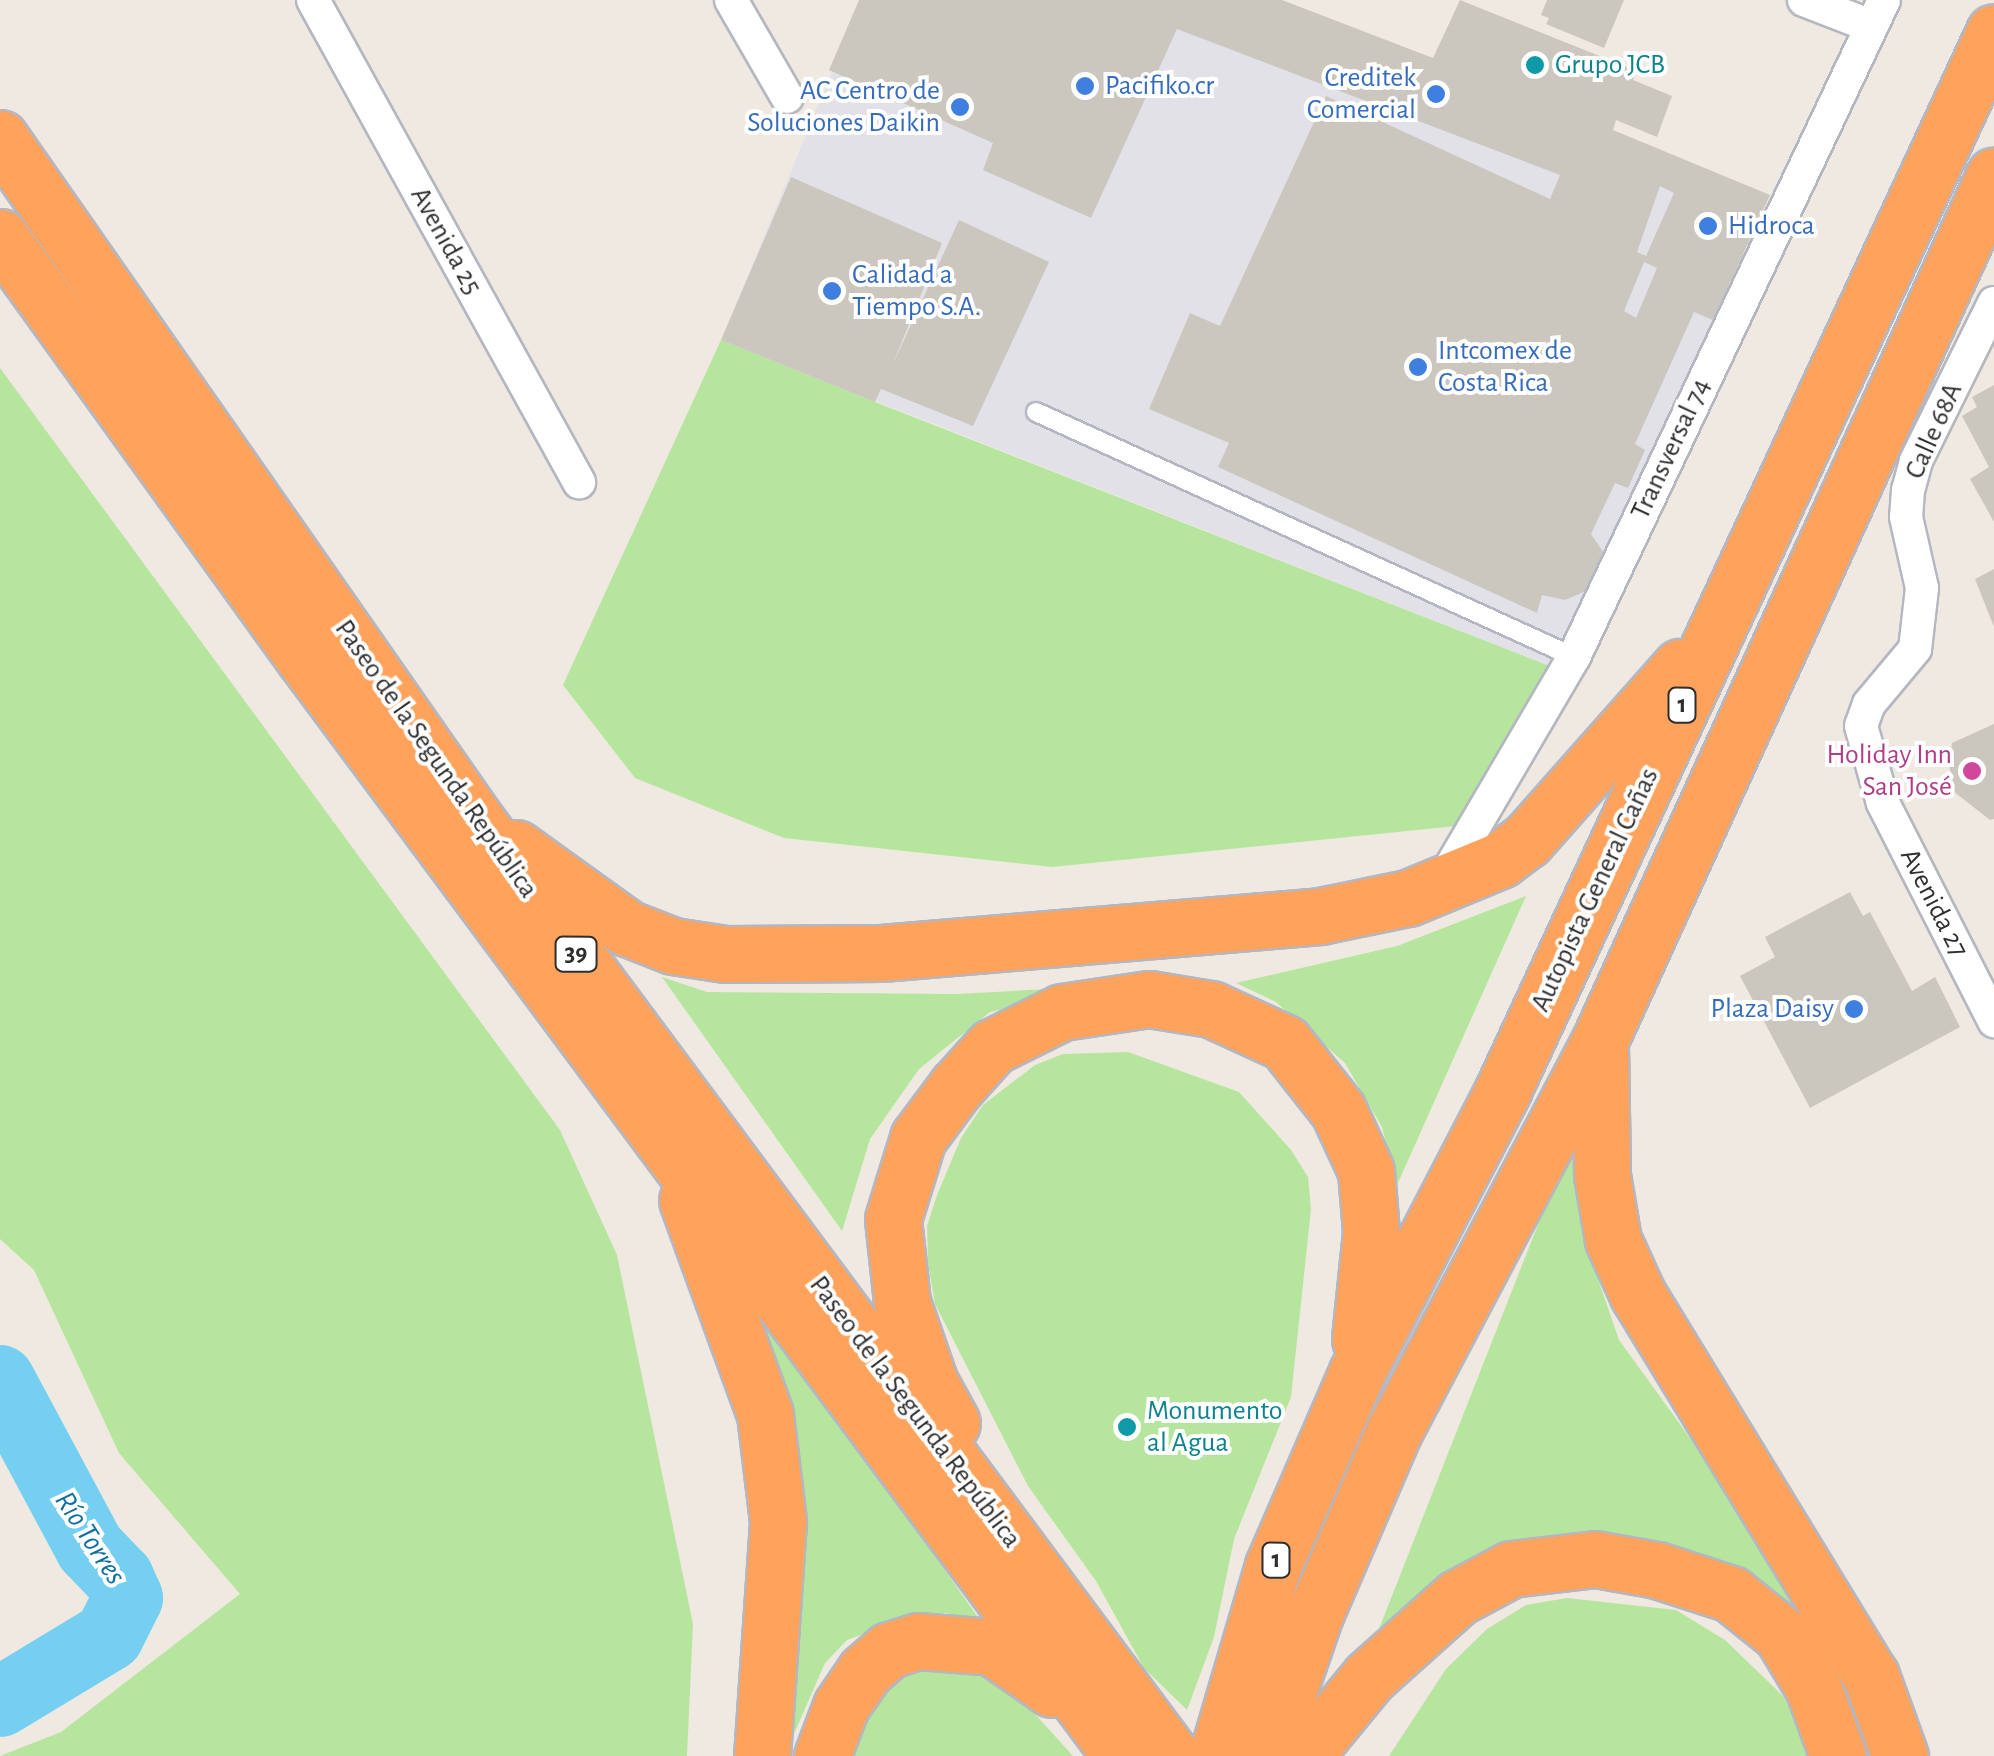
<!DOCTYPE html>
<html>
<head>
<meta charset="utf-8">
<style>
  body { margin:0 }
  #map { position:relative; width:1994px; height:1756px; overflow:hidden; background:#efe9e1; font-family:"Alegreya Sans",sans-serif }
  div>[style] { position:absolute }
  .industrial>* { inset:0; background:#e3e1e8 }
  .green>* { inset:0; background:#b6e59e }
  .river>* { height:70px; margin:-35px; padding:0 35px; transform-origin:35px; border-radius:35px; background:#75cff0 }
  .building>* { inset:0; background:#cbc7bf }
  .roads { filter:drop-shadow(2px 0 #b4b7c1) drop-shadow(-2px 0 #b4b7c1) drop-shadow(0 2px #b4b7c1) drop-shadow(0 -2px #b4b7c1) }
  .lane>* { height:18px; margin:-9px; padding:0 9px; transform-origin:9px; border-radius:9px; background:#fff }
  .street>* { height:32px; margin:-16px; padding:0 16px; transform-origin:16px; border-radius:16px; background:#fff }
  .highway>* { height:55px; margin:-27.5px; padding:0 27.5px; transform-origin:27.5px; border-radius:27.5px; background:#ffa35c }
  .dots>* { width:28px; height:28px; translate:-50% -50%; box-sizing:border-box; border:5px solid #fff; border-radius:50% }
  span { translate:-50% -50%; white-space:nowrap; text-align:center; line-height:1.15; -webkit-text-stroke:8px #fff; paint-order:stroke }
  .shield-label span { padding:2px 8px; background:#fff; border:2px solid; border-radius:8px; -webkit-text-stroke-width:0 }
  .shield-label { font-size:25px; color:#2e2e2e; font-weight:700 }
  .culture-label { font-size:28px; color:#0d838f }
  .left { translate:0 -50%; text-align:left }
  .shop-label { font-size:28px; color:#366cbe }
  .right { translate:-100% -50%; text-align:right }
  .street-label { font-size:28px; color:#2e2e2e }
  .hotel-label { font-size:28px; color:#b23c85 }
  .water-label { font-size:30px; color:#0d6fa3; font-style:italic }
</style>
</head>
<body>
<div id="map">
  <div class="industrial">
    <i style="clip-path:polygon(862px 0,1273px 0,1770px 195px,1557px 669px,721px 340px)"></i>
  </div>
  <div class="green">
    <i style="clip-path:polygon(721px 340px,875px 402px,1557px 669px,1466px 825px,1052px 867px,784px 838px,635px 778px,563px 685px)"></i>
    <i style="clip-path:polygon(0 368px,560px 1130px,617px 1255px,693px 1624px,687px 1756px,0 1756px,61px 1732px,240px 1594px,119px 1453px,34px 1270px,0 1239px)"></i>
    <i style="clip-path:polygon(1526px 896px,1397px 1185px,1382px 1127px,1345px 1063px,1276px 1002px,1236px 983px,1397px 946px)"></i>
    <i style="clip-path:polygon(662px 977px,707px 992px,957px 994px,1121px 985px,990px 1012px,919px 1069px,870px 1139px,842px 1231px)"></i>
    <i style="clip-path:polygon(1128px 1052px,1239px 1092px,1291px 1150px,1308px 1177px,1311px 1209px,1291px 1397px,1234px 1539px,1214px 1637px,1187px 1710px,1144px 1668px,1096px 1581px,1028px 1486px,935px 1304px,928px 1263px,927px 1226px,937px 1195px,961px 1138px,983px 1105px,1035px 1065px,1063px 1054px)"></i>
    <i style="clip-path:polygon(1581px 1133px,1581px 1230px,1619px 1340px,1823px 1622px,1886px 1756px,1852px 1756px,1775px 1608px,1503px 1574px,1329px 1756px,1539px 1222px)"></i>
    <i style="clip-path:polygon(740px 1279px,982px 1623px,945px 1613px,910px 1617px,847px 1640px,825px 1663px,793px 1736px)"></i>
    <i style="clip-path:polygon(1567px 1598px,1676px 1610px,1725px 1640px,1783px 1696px,1818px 1756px,1389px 1756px,1446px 1669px,1487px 1629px,1526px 1605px)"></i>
    <i style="clip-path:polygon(903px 1665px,998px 1673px,1073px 1756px,842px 1756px,862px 1715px)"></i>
  </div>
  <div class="river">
    <i style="left:0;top:1380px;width:191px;rotate:61.8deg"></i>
    <i style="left:90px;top:1548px;width:42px;rotate:46deg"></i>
    <i style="left:119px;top:1578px;width:22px;rotate:66deg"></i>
    <i style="left:128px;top:1598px;width:42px;rotate:116.6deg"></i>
    <i style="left:109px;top:1636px;width:127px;rotate:148.8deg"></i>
  </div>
  <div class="building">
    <i style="clip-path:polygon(evenodd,859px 0,1282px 0,1433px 58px,1460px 0,1637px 71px,1633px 80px,1672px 96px,1657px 137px,1616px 120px,1613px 130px,1770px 195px,1713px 320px,1694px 312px,1635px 444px,1645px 450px,1628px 488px,1615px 483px,1591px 534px,1608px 559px,1595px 587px,1565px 600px,1542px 595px,1537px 613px,1218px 467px,1229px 443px,1149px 409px,1190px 313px,1220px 326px,1326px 96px,1550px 199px,1560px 175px,1177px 29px,1091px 218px,983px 170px,993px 143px,829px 70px,859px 0,1660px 186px,1674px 193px,1646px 256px,1637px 252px,1660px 186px,859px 0,1644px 262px,1657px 268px,1636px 318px,1624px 311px,1644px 262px)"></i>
    <i style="clip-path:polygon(1547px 0,1624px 0,1604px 48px,1546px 24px,1549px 18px,1541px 15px)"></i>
    <i style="clip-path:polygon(791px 177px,942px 243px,892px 366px,959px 220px,1049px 262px,973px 426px,881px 389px,875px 402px,721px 340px)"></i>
    <i style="clip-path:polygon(1994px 385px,1994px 522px,1970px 479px,1989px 467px,1962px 416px,1977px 407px,1972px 397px)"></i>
    <i style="clip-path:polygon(1994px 569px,1994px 627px,1975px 579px)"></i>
    <i style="clip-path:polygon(1994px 724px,1994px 819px,1990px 820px,1953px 791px,1949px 763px,1952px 743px)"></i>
    <i style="clip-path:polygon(1850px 892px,1863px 916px,1870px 912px,1912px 991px,1935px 977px,1960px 1027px,1810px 1108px,1740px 976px,1775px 957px,1765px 937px)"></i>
  </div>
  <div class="roads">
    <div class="lane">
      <i style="left:1036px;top:412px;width:591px;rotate:24.48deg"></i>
    </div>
    <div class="street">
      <i style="left:313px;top:0;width:551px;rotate:61.11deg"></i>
      <i style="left:731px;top:0;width:112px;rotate:60deg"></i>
      <i style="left:1804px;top:0;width:72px;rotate:21.2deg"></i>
      <i style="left:1994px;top:303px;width:176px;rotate:116.3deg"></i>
      <i style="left:1916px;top:461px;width:30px;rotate:105deg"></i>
      <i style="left:1908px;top:490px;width:27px;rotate:94deg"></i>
      <i style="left:1906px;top:517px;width:73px;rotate:77.3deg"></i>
      <i style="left:1922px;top:588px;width:61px;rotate:96.5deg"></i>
      <i style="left:1915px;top:649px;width:72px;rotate:129.9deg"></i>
      <i style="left:1869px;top:704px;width:23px;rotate:110deg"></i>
      <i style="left:1861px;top:726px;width:80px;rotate:74.1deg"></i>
      <i style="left:1883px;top:803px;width:245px;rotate:63deg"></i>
      <i style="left:1443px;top:880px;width:259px;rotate:-59.6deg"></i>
      <i style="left:1574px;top:657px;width:726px;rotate:-64.74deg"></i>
    </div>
    <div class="highway">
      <i style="left:0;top:138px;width:830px;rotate:55.1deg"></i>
      <i style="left:475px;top:819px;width:1168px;rotate:53.36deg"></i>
      <i style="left:0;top:237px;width:519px;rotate:54.17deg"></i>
      <i style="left:304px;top:658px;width:1369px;rotate:53.35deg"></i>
      <i style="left:516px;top:848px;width:137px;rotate:35.8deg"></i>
      <i style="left:627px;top:928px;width:49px;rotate:21.4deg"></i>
      <i style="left:673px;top:946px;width:53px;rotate:8.7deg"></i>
      <i style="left:725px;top:954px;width:156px;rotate:-0.4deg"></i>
      <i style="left:881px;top:953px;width:441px;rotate:-4.8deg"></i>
      <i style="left:1320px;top:916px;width:90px;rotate:-11.6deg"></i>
      <i style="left:1408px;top:898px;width:100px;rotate:-22.4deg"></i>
      <i style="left:1500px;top:860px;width:34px;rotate:-37deg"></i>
      <i style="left:1527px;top:840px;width:231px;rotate:-48.5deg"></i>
      <i style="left:1600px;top:1046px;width:129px;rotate:89.1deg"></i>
      <i style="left:1602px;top:1175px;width:66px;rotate:80.4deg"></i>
      <i style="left:1613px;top:1240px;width:60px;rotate:65.6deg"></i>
      <i style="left:1638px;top:1295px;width:447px;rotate:58.6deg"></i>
      <i style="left:1871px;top:1676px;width:85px;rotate:70.1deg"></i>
      <i style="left:687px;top:1200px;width:228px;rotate:70deg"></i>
      <i style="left:765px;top:1414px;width:109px;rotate:83.1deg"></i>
      <i style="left:778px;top:1522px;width:235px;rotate:93.9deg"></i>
      <i style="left:952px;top:1423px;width:46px;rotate:-118.8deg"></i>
      <i style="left:930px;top:1383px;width:86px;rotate:-109.1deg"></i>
      <i style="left:902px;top:1302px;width:83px;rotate:-96.2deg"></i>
      <i style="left:893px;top:1219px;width:85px;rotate:-72.8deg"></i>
      <i style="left:918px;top:1138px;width:64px;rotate:-53.3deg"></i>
      <i style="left:956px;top:1087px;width:54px;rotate:-48deg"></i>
      <i style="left:992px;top:1047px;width:78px;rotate:-26.6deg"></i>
      <i style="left:1062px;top:1012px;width:88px;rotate:-8.5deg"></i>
      <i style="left:1149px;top:999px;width:63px;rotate:9.2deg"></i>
      <i style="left:1211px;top:1009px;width:81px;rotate:24.7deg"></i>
      <i style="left:1285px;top:1043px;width:85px;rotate:51.7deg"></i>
      <i style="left:1338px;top:1110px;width:67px;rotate:65.3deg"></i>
      <i style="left:1366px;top:1171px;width:61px;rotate:85.3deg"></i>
      <i style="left:1371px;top:1232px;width:108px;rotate:95.9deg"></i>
      <i style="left:822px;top:1756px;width:53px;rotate:-69.2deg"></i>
      <i style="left:841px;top:1706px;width:42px;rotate:-55.6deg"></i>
      <i style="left:865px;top:1671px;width:32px;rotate:-41deg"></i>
      <i style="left:889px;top:1650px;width:30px;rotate:-17deg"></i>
      <i style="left:918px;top:1641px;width:74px;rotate:4.6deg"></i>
      <i style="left:992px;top:1647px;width:73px;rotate:35deg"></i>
      <i style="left:1217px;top:1756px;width:198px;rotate:-73.6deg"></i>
      <i style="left:1273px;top:1566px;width:211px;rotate:-66.6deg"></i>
      <i style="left:1357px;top:1372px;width:318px;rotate:-62.6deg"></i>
      <i style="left:1503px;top:1090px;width:1166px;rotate:-65.1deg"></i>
      <i style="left:1266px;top:1756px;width:152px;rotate:-70.9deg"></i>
      <i style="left:1316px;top:1612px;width:197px;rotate:-66.7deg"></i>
      <i style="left:1394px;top:1431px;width:442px;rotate:-62.2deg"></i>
      <i style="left:1600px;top:1040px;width:950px;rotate:-65.49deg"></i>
      <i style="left:1304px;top:1756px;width:102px;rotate:-50.6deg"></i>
      <i style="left:1369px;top:1677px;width:118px;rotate:-41.9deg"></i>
      <i style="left:1457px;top:1598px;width:61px;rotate:-28.2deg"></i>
      <i style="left:1511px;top:1569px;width:85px;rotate:-6.8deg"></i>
      <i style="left:1595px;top:1559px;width:63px;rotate:10.1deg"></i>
      <i style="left:1657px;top:1570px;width:78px;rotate:18deg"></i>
      <i style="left:1731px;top:1594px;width:64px;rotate:38.7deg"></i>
      <i style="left:1781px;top:1634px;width:62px;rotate:58.9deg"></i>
      <i style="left:1813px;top:1687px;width:73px;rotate:70.1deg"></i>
    </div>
  </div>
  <div class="dots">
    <i style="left:1535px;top:65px;background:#0f9aa8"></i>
    <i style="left:1085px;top:86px;background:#3f7fe0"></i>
    <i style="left:1436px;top:94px;background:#3f7fe0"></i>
    <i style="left:960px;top:107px;background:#3f7fe0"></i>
    <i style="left:1708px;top:226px;background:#3f7fe0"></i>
    <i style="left:832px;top:291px;background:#3f7fe0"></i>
    <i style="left:1418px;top:367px;background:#3f7fe0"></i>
    <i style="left:1972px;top:771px;background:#d1479c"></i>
    <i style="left:1854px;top:1009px;background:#3f7fe0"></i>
    <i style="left:1127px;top:1427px;background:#0f9aa8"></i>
  </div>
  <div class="shield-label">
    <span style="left:1682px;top:705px">1</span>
    <span style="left:576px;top:954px">39</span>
    <span style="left:1276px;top:1560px">1</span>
  </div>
  <div class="culture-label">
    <span class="left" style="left:1555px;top:65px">Grupo JCB</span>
    <span class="left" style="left:1147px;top:1427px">Monumento<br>al Agua</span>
  </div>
  <div class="shop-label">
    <span class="right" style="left:1416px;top:94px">Creditek<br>Comercial</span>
    <span class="left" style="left:1105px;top:86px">Pacifiko.cr</span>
    <span class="right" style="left:940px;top:107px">AC Centro de<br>Soluciones Daikin</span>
    <span class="left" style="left:1728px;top:226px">Hidroca</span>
    <span class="left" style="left:852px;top:291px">Calidad a<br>Tiempo S.A.</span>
    <span class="left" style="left:1438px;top:367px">Intcomex de<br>Costa Rica</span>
    <span class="right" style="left:1834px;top:1009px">Plaza Daisy</span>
  </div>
  <div class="street-label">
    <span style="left:446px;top:241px;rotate:61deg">Avenida 25</span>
    <span style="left:1934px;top:431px;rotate:-66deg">Calle 68A</span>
    <span style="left:1671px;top:449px;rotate:-65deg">Transversal 74</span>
    <span style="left:436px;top:759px;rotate:55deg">Paseo de la Segunda República</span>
    <span style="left:1595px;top:890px;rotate:-65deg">Autopista General Cañas</span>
    <span style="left:1934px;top:903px;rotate:63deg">Avenida 27</span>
    <span style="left:915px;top:1412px;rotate:53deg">Paseo de la Segunda República</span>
  </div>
  <div class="hotel-label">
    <span class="right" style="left:1952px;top:771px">Holiday Inn<br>San José</span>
  </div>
  <div class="water-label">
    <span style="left:90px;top:1538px;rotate:57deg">Río Torres</span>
  </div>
</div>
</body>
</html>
